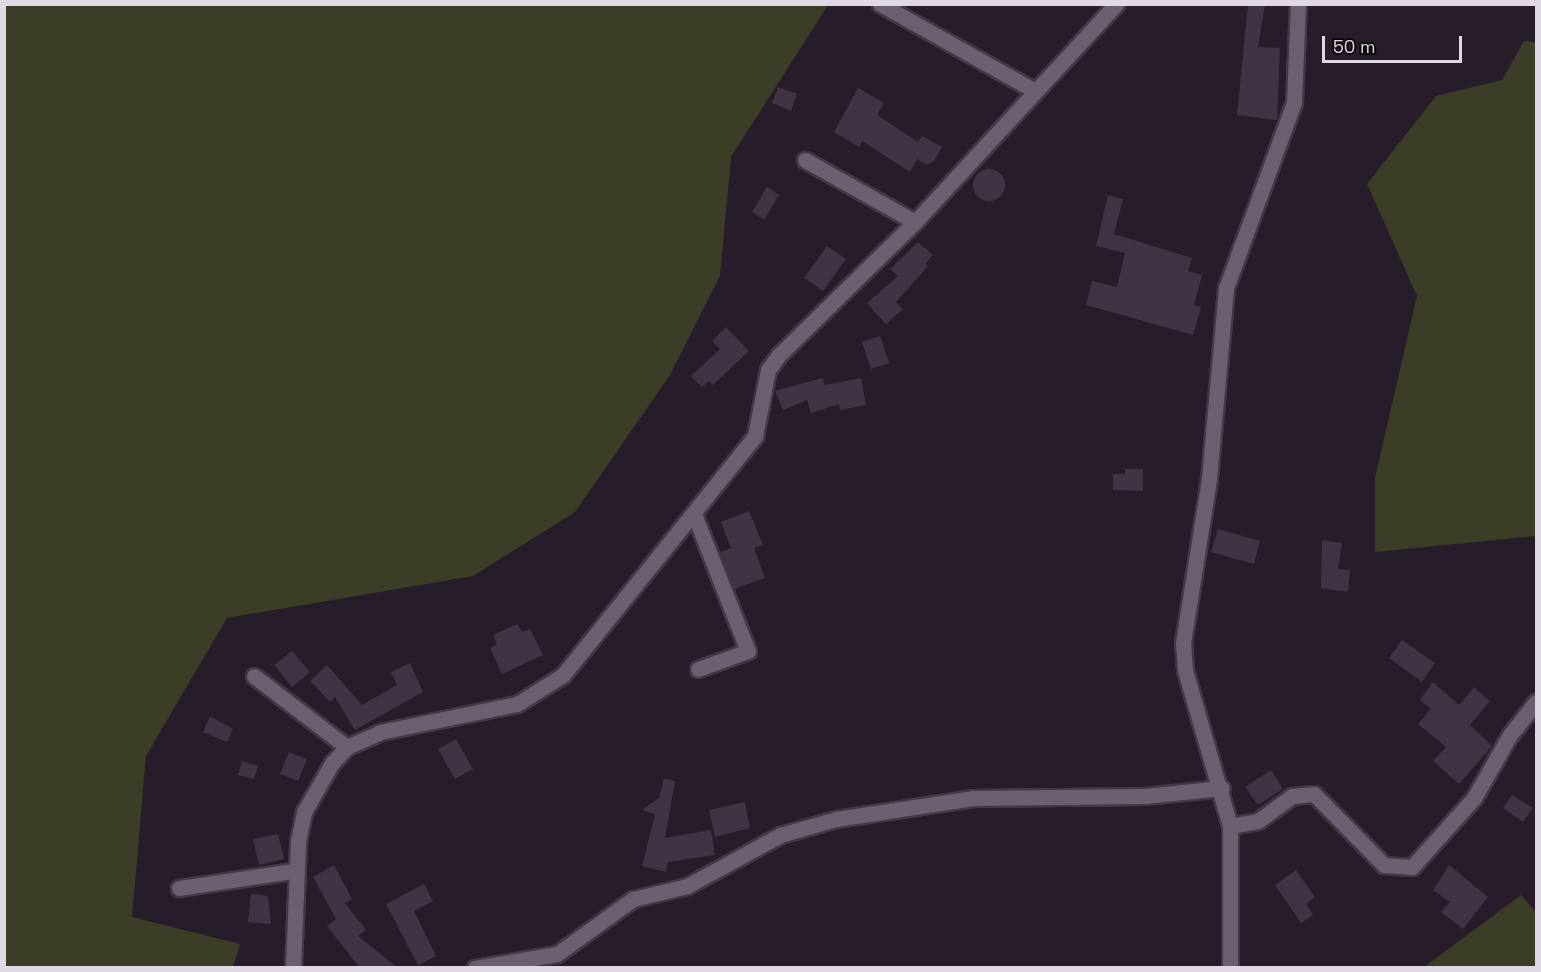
<!DOCTYPE html>
<html>
<head>
<meta charset="utf-8">
<style>
  body { margin:0 }
  #map { position:relative; width:1541px; height:972px; overflow:hidden; background:#261c2a; font-family:"Space Grotesk",sans-serif }
  div>[style] { position:absolute }
  .green>* { inset:0; background:#3b3d26 }
  .building>* { inset:0; background:#403444 }
  .round { border-radius:50% }
  .roads { filter:drop-shadow(2px 0 #413944) drop-shadow(-2px 0 #413944) drop-shadow(0 2px #413944) drop-shadow(0 -2px #413944) }
  .minor>* { height:15px; margin:-7.5px; padding:0 7.5px; transform-origin:7.5px; border-radius:7.5px; background:#6c5f71 }
  span { translate:-50% -50%; white-space:nowrap; text-align:center; line-height:1.15; -webkit-text-stroke:4.5px #0d080e; paint-order:stroke }
  .frame { position:absolute; inset:0; border:6px solid #e0d9e3; pointer-events:none }
  .scale { position:absolute; left:1322px; top:36px; width:140px; height:27px; box-sizing:border-box; border:3px solid #e0d9e3; border-top:0; padding-left:8px; font-size:18px; line-height:21px; white-space:nowrap; color:#e0d9e3; -webkit-text-stroke:4px #0d080e; paint-order:stroke }
</style>
</head>
<body>
<div id="map">
  <div class="green">
    <i style="clip-path:polygon(5px 4px,828px 5px,731px 157px,720px 276px,670px 375px,575px 512px,473px 576px,227px 618px,146px 756px,132px 917px,240px 944px,233px 967px,5px 967px)"></i>
    <i style="clip-path:polygon(1524px 41px,1536px 42px,1536px 536px,1375px 552px,1375px 478px,1417px 296px,1367px 184px,1436px 96px,1502px 80px)"></i>
    <i style="clip-path:polygon(1521px 895px,1536px 912px,1536px 967px,1424px 967px)"></i>
  </div>
  <div class="building">
    <i style="clip-path:polygon(1248px 4px,1265px 4px,1258px 47px,1280px 48px,1277px 120px,1237px 115px)"></i>
    <i style="clip-path:polygon(778px 87px,797px 94px,791px 111px,772px 103px)"></i>
    <i style="clip-path:polygon(858px 88px,884px 103px,877px 115px,918px 142px,922px 136px,942px 147px,934px 161px,927px 165px,917px 159px,910px 172px,862px 141px,859px 147px,834px 132px)"></i>
    <i class="round" style="left:973px;top:169px;width:32px;height:32px"></i>
    <i style="clip-path:polygon(767px 187px,779px 195px,764px 220px,752px 212px)"></i>
    <i style="clip-path:polygon(1108px 195px,1123px 199px,1114px 234px,1192px 258px,1188px 271px,1202px 275px,1194px 305px,1201px 307px,1193px 335px,1086px 305px,1092px 281px,1117px 287px,1125px 253px,1096px 246px)"></i>
    <i style="clip-path:polygon(918px 242px,933px 255px,925px 264px,928px 266px,896px 302px,903px 309px,886px 324px,867px 303px,898px 276px,890px 269px)"></i>
    <i style="clip-path:polygon(827px 246px,846px 259px,823px 291px,804px 278px)"></i>
    <i style="clip-path:polygon(726px 327px,749px 351px,713px 385px,709px 381px,702px 387px,691px 376px,720px 349px,712px 341px)"></i>
    <i style="clip-path:polygon(880px 336px,889px 363px,871px 369px,862px 342px)"></i>
    <i style="clip-path:polygon(822px 378px,825px 385px,861px 378px,866px 405px,840px 410px,839px 404px,811px 413px,807px 400px,783px 410px,775px 391px)"></i>
    <i style="clip-path:polygon(1125px 469px,1143px 469px,1143px 491px,1113px 490px,1113px 474px,1125px 474px)"></i>
    <i style="clip-path:polygon(749px 511px,763px 545px,754px 548px,765px 578px,734px 589px,720px 552px,731px 548px,721px 522px)"></i>
    <i style="clip-path:polygon(1218px 529px,1260px 541px,1254px 564px,1211px 552px)"></i>
    <i style="clip-path:polygon(1322px 540px,1342px 543px,1338px 569px,1350px 570px,1348px 592px,1321px 588px)"></i>
    <i style="clip-path:polygon(517px 624px,522px 632px,530px 629px,543px 655px,502px 674px,490px 648px,497px 644px,493px 635px)"></i>
    <i style="clip-path:polygon(1402px 640px,1435px 663px,1422px 682px,1389px 658px)"></i>
    <i style="clip-path:polygon(292px 651px,310px 672px,292px 687px,274px 665px)"></i>
    <i style="clip-path:polygon(410px 663px,423px 692px,355px 730px,335px 697px,330px 702px,310px 681px,327px 665px,362px 705px,397px 685px,391px 672px)"></i>
    <i style="clip-path:polygon(1433px 682px,1459px 705px,1474px 687px,1490px 701px,1470px 725px,1492px 746px,1459px 784px,1433px 761px,1446px 747px,1418px 724px,1431px 709px,1420px 700px)"></i>
    <i style="clip-path:polygon(210px 716px,233px 729px,227px 742px,203px 732px)"></i>
    <i style="clip-path:polygon(456px 739px,473px 769px,455px 779px,438px 749px)"></i>
    <i style="clip-path:polygon(289px 752px,307px 759px,298px 781px,280px 774px)"></i>
    <i style="clip-path:polygon(242px 761px,258px 766px,254px 779px,238px 775px)"></i>
    <i style="clip-path:polygon(1271px 770px,1283px 789px,1258px 805px,1245px 787px)"></i>
    <i style="clip-path:polygon(664px 778px,675px 781px,665px 838px,711px 830px,715px 855px,668px 862px,666px 872px,642px 866px,655px 814px,642px 810px,659px 798px)"></i>
    <i style="clip-path:polygon(1512px 795px,1533px 808px,1523px 822px,1503px 808px)"></i>
    <i style="clip-path:polygon(745px 802px,750px 828px,715px 837px,709px 810px)"></i>
    <i style="clip-path:polygon(278px 834px,284px 859px,259px 865px,253px 839px)"></i>
    <i style="clip-path:polygon(334px 865px,352px 899px,345px 903px,366px 930px,358px 936px,398px 968px,360px 968px,327px 926px,336px 919px,313px 877px)"></i>
    <i style="clip-path:polygon(1449px 865px,1488px 897px,1463px 929px,1441px 912px,1450px 902px,1433px 890px)"></i>
    <i style="clip-path:polygon(1296px 870px,1315px 897px,1306px 904px,1313px 915px,1301px 923px,1275px 885px)"></i>
    <i style="clip-path:polygon(424px 884px,433px 901px,414px 911px,436px 956px,418px 965px,386px 904px)"></i>
    <i style="clip-path:polygon(251px 894px,268px 896px,271px 924px,248px 922px)"></i>
  </div>
  <div class="roads">
    <div class="minor">
      <i style="left:880px;top:4px;width:176px;rotate:29.3deg"></i>
      <i style="left:805px;top:160px;width:126px;rotate:29.4deg"></i>
      <i style="left:694px;top:514px;width:147px;rotate:68.5deg"></i>
      <i style="left:748px;top:651px;width:53px;rotate:160.2deg"></i>
      <i style="left:254px;top:676px;width:117px;rotate:37.4deg"></i>
      <i style="left:1230px;top:826px;width:28px;rotate:-10deg"></i>
      <i style="left:1258px;top:821px;width:42px;rotate:-36.3deg"></i>
      <i style="left:1292px;top:796px;width:22px;rotate:-5deg"></i>
      <i style="left:1314px;top:794px;width:100px;rotate:45.4deg"></i>
      <i style="left:1384px;top:865px;width:28px;rotate:4deg"></i>
      <i style="left:1412px;top:867px;width:93px;rotate:-48.1deg"></i>
      <i style="left:1474px;top:798px;width:73px;rotate:-60.3deg"></i>
      <i style="left:1510px;top:735px;width:42px;rotate:-51.8deg"></i>
      <i style="left:179px;top:888px;width:115px;rotate:-8.5deg"></i>
      <i style="left:293px;top:968px;width:127px;rotate:-87.7deg"></i>
      <i style="left:298px;top:841px;width:30px;rotate:-78deg"></i>
      <i style="left:304px;top:812px;width:56px;rotate:-60.3deg"></i>
      <i style="left:332px;top:763px;width:22px;rotate:-47deg"></i>
      <i style="left:347px;top:747px;width:36px;rotate:-24deg"></i>
      <i style="left:380px;top:732px;width:140px;rotate:-11.6deg"></i>
      <i style="left:517px;top:704px;width:54px;rotate:-32.2deg"></i>
      <i style="left:563px;top:675px;width:307px;rotate:-51.2deg"></i>
      <i style="left:755px;top:436px;width:67px;rotate:-78.9deg"></i>
      <i style="left:768px;top:370px;width:17px;rotate:-54deg"></i>
      <i style="left:778px;top:356px;width:192px;rotate:-44.4deg"></i>
      <i style="left:915px;top:222px;width:297px;rotate:-47.3deg"></i>
      <i style="left:475px;top:968px;width:83px;rotate:-9.7deg"></i>
      <i style="left:557px;top:954px;width:94px;rotate:-35.9deg"></i>
      <i style="left:633px;top:899px;width:56px;rotate:-13.5deg"></i>
      <i style="left:687px;top:886px;width:106px;rotate:-28.7deg"></i>
      <i style="left:780px;top:835px;width:58px;rotate:-15.9deg"></i>
      <i style="left:836px;top:819px;width:139px;rotate:-8.7deg"></i>
      <i style="left:973px;top:798px;width:172px;rotate:-0.7deg"></i>
      <i style="left:1145px;top:796px;width:77px;rotate:-5.9deg"></i>
      <i style="left:1230px;top:968px;width:142px;rotate:-90deg"></i>
      <i style="left:1230px;top:826px;width:162px;rotate:-106.1deg"></i>
      <i style="left:1185px;top:670px;width:27px;rotate:-94deg"></i>
      <i style="left:1183px;top:643px;width:166px;rotate:-81deg"></i>
      <i style="left:1209px;top:479px;width:192px;rotate:-84.9deg"></i>
      <i style="left:1226px;top:288px;width:198px;rotate:-69.9deg"></i>
      <i style="left:1294px;top:102px;width:98px;rotate:-87.7deg"></i>
    </div>
  </div>
  <div class="frame"></div>
  <div class="scale">50 m</div>
</div>
</body>
</html>
